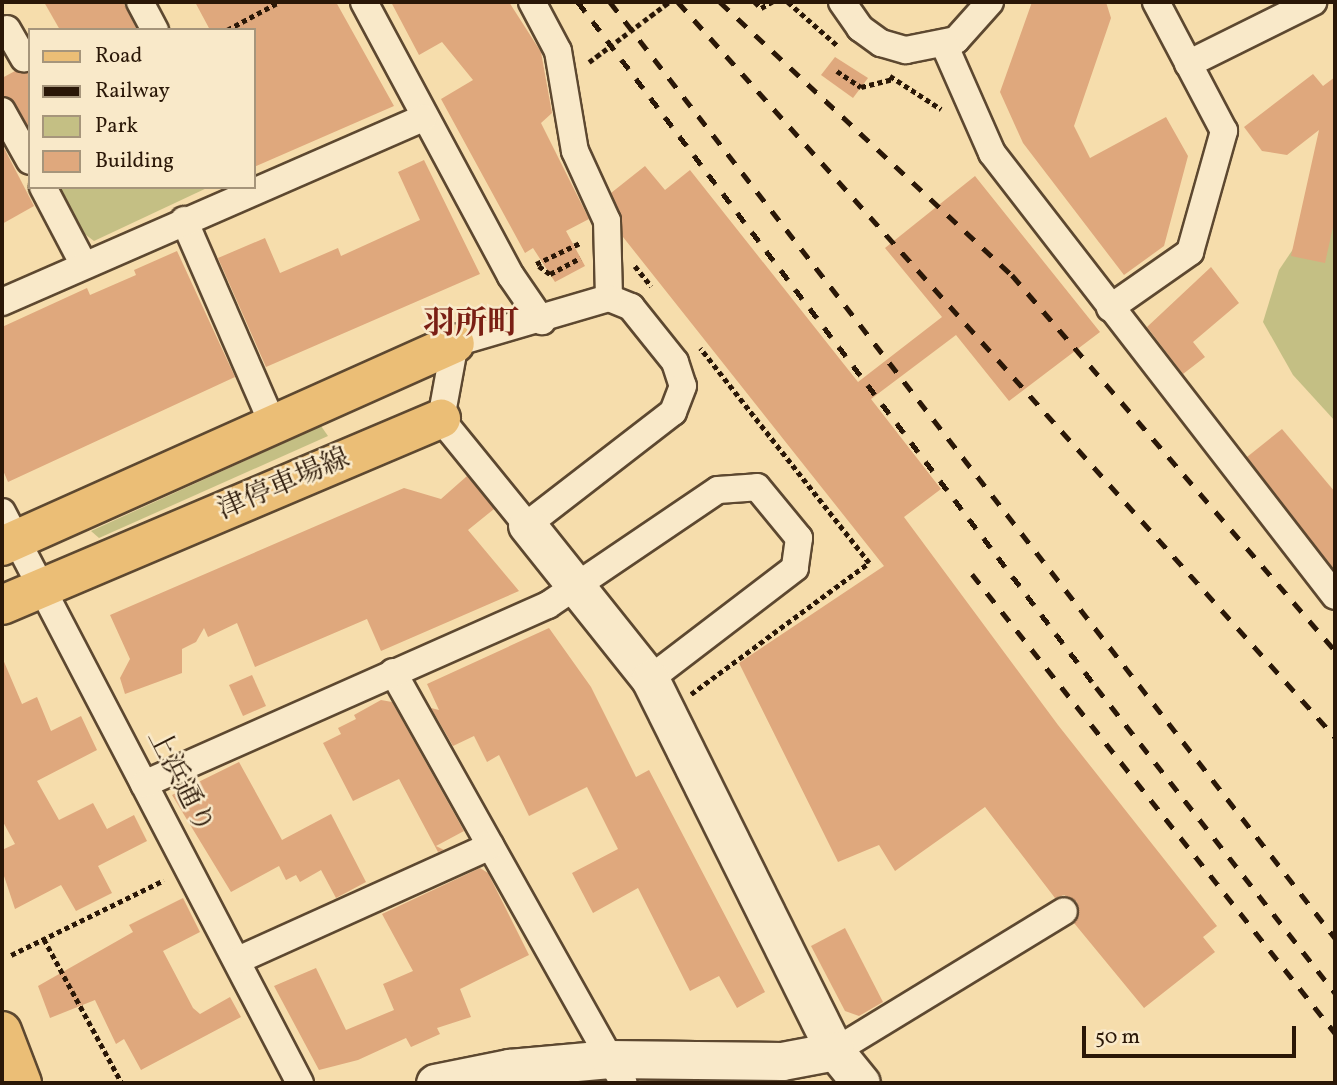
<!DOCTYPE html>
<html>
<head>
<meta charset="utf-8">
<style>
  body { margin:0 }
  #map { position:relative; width:1337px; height:1085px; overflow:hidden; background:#f6ddac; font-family:Vollkorn,"Noto Serif JP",serif }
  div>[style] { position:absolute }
  .green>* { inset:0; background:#c4bf84 }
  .building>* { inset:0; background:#dfa87d }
  .path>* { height:4.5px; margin-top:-2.25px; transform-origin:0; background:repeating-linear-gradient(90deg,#2a1707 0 5px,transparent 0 8.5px) }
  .roads { filter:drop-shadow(2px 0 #5d4830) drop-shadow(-2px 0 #5d4830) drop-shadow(0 2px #5d4830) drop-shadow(0 -2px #5d4830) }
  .street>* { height:26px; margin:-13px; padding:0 13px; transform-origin:13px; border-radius:13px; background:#f9e9c9 }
  .secondary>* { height:37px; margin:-18.5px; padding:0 18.5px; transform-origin:18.5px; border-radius:18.5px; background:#f9e9c9 }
  .primary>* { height:38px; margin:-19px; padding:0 19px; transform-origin:19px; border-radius:19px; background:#ebbe76 }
  .highway>* { height:38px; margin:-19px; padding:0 19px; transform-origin:19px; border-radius:19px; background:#ebbe76 }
  .rail>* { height:5px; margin-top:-2.5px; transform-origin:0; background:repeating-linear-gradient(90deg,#2a1707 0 12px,transparent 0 24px) }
  .path-bridge>* { height:4.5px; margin-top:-2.25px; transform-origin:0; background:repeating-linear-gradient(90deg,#2a1707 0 5px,transparent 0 8.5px) }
  span { translate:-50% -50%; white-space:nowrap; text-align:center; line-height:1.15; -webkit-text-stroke:5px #f9e9c9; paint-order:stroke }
  .street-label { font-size:28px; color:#2a1707 }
  .quarter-label { font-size:32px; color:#7a1f14; font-weight:700 }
  .frame { position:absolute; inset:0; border:4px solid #2a1707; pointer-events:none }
  .legend { position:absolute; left:28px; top:28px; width:228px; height:161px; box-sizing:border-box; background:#f9e9c9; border:2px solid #a6957b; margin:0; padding:9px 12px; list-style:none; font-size:21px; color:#2a1707 }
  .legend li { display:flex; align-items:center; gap:14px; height:35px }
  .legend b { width:35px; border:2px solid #a6957b }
  .scale { position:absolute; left:1082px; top:1026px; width:214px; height:32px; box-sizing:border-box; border:4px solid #2a1707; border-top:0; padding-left:9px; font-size:21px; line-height:24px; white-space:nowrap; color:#2a1707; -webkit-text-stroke:5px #f9e9c9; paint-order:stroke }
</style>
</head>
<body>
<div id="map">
  <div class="green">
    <i style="clip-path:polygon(57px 187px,209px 187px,94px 241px,82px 232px)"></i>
    <i style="clip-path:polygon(1335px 205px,1335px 421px,1293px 375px,1263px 322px,1279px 270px,1318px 212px)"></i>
    <i style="clip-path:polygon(321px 426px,328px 436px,99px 538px,91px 531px)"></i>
  </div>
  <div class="building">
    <i style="clip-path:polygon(44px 2px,123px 2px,137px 30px,60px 30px)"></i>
    <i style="clip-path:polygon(195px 2px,336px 2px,394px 106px,254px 167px,254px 30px,210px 30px)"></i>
    <i style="clip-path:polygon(391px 2px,509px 2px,541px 52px,552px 113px,541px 123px,589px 219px,566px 231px,585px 266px,555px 282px,533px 248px,525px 253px,441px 99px,473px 80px,442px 42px,419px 55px)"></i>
    <i style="clip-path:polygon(1032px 2px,1106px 2px,1111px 18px,1074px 126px,1090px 158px,1166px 117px,1188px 156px,1164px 246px,1124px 275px,1023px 143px,1000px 92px)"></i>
    <i style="clip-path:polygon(835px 57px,868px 78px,853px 98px,821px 75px)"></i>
    <i style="clip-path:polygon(15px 71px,30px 73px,28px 126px,15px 103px,2px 95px,2px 78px)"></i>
    <i style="clip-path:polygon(1313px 74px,1323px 86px,1335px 77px,1335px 218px,1325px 263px,1291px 256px,1319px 130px,1287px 155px,1262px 151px,1244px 127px)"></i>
    <i style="clip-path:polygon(2px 144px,34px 206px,2px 224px)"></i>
    <i style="clip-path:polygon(424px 160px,480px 274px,266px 367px,218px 258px,265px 238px,280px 273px,338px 248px,341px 256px,420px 220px,398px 172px)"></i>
    <i style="clip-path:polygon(645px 166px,665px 190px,690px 170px,858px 382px,942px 317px,885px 248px,975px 176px,1100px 332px,1009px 401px,956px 335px,871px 399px,941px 489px,904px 517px,1058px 725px,1217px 926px,1203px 937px,1215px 952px,1144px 1008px,1074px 923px,1077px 902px,1064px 895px,1055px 898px,985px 807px,895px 871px,879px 845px,838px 862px,739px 663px,884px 566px,623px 237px,611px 193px)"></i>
    <i style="clip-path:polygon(177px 251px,235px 377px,8px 482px,2px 468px,2px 327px,87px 288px,90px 295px,136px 275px,134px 270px)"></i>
    <i style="clip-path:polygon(1211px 267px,1239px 303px,1193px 342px,1205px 357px,1183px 374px,1147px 327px)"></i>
    <i style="clip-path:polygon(1282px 429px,1335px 492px,1335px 571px,1247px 457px)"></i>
    <i style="clip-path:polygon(467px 476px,494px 509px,468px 530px,519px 591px,381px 651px,367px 619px,255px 667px,237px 623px,208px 637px,204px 628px,196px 642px,182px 649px,182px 673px,125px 694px,120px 678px,130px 659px,110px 615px,404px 488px,441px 499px)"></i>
    <i style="clip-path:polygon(549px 628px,591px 687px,636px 777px,649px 770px,765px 992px,737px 1008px,719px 976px,690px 991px,638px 888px,593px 913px,572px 873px,618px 849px,587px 787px,529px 816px,499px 755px,487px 762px,474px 736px,453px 746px,431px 708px,439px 710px,427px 684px)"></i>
    <i style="clip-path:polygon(2px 657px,22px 704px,37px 697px,51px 731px,81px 716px,97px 750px,37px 781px,59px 820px,93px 803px,107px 829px,134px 815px,147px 841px,98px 866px,112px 893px,76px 911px,61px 885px,15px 909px,2px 870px,2px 850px,15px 844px,2px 820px)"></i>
    <i style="clip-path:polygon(252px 675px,266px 706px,243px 716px,229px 685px)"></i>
    <i style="clip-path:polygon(381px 700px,392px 702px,464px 831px,436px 846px,444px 850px,438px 852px,399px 779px,353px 801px,323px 743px,341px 734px,338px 728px,356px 719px,354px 715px)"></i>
    <i style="clip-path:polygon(239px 762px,282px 840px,331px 814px,366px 882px,336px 898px,321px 870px,300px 882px,296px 875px,286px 880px,279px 866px,231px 892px,172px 795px)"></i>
    <i style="clip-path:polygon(480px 868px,488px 873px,529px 955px,460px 989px,471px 1017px,437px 1028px,440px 1034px,411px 1047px,406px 1038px,358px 1060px,319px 1070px,274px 986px,316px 968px,346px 1030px,394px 1010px,383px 984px,413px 971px,382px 914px)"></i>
    <i style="clip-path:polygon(183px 898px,200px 932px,163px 951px,193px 1008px,200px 1014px,230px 997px,241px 1017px,141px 1070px,124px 1039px,116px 1044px,95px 1000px,50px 1018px,38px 986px,133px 932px,129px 925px)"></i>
    <i style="clip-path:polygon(845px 928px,883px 1002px,859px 1016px,845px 1011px,811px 946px)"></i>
  </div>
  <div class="path">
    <i style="left:755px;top:2px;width:8px;rotate:45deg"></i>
    <i style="left:761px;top:8px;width:13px;rotate:-29deg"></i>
    <i style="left:788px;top:2px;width:65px;rotate:41.3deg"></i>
    <i style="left:227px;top:30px;width:59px;rotate:-28.3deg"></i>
    <i style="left:837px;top:71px;width:29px;rotate:34deg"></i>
    <i style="left:861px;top:87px;width:33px;rotate:-14deg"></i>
    <i style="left:890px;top:76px;width:61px;rotate:32.9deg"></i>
    <i style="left:536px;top:264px;width:49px;rotate:-25.5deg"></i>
    <i style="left:539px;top:266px;width:14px;rotate:36deg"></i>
    <i style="left:550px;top:274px;width:34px;rotate:-28deg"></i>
    <i style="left:635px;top:266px;width:26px;rotate:51deg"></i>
    <i style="left:691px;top:694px;width:221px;rotate:-36.4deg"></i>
    <i style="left:869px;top:563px;width:273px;rotate:-128.2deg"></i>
    <i style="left:44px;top:939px;width:164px;rotate:61.6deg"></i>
    <i style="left:11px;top:955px;width:170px;rotate:-26.1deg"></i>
  </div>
  <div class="roads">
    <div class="street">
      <i style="left:140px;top:2px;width:32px;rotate:62deg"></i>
      <i style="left:364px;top:2px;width:311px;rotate:61.8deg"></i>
      <i style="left:511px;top:276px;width:55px;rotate:55.4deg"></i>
      <i style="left:532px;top:2px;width:55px;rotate:62deg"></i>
      <i style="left:558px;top:51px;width:101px;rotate:80.4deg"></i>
      <i style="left:575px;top:151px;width:77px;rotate:65.4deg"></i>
      <i style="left:607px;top:221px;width:77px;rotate:88.5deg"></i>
      <i style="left:842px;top:2px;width:32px;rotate:55deg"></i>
      <i style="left:860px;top:28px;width:26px;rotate:36deg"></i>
      <i style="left:881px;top:43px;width:26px;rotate:16deg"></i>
      <i style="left:906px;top:50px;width:51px;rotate:-11.3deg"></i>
      <i style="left:956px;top:40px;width:51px;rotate:-48.2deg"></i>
      <i style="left:7px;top:29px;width:34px;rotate:60deg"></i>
      <i style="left:944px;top:44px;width:119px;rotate:66.2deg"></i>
      <i style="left:992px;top:153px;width:560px;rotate:52.25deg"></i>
      <i style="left:1188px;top:64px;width:140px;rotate:-26.4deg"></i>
      <i style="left:2px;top:111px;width:57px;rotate:60.8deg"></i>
      <i style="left:43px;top:187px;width:88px;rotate:62.3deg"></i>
      <i style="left:184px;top:220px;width:223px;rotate:66.5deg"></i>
      <i style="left:609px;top:298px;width:24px;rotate:22deg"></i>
      <i style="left:631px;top:307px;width:70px;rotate:51.3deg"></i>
      <i style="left:675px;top:362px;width:25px;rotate:72deg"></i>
      <i style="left:683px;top:386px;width:28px;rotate:111deg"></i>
      <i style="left:673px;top:412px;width:185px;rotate:142.3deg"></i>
      <i style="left:527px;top:525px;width:136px;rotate:-129.1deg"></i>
      <i style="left:441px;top:419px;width:77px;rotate:-79.6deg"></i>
      <i style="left:455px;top:343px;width:160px;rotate:-16.3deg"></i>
      <i style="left:2px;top:302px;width:460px;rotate:-23.6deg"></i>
      <i style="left:1110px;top:308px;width:98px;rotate:-35deg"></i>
      <i style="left:1190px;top:252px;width:126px;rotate:-74.3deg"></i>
      <i style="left:1224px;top:131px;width:146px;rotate:-117.8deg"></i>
      <i style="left:2px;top:512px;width:644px;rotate:62.44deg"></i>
      <i style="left:393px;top:672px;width:471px;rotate:60.7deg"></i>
      <i style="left:144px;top:784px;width:442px;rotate:-23.9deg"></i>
      <i style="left:548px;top:605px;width:205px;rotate:-34.1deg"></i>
      <i style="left:718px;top:490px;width:39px;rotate:-4deg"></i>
      <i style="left:757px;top:487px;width:66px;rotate:50.5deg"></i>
      <i style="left:799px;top:538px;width:30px;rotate:98deg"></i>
      <i style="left:795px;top:568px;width:183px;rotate:142.6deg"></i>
      <i style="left:238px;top:960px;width:277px;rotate:-24.3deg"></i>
      <i style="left:835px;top:1051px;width:268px;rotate:-31.4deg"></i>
    </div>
    <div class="secondary">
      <i style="left:527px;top:525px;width:197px;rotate:51.4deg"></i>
      <i style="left:650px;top:679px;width:415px;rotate:63.6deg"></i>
      <i style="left:835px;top:1051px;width:41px;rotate:50.9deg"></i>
      <i style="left:435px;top:1083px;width:76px;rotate:-11.5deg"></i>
      <i style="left:509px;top:1068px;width:101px;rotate:-5.1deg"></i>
      <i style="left:610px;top:1059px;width:172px;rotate:0.7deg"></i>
      <i style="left:782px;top:1061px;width:54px;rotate:-10.7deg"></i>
    </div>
    <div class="primary">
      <i style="left:2px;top:546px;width:496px;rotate:-24.1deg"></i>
      <i style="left:2px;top:605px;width:477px;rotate:-23deg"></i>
    </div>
    <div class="highway">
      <i style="left:2px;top:1031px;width:56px;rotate:69deg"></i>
    </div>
  </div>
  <div class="rail">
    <i style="left:578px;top:2px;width:859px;rotate:52.9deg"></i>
    <i style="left:1096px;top:687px;width:388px;rotate:52deg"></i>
    <i style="left:610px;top:2px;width:1184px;rotate:52.24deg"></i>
    <i style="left:678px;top:2px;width:986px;rotate:48.21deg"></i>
    <i style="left:720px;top:2px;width:400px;rotate:43.1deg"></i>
    <i style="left:1012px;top:275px;width:496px;rotate:49.3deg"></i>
    <i style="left:972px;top:574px;width:585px;rotate:51.66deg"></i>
  </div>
  <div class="path-bridge">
    <i style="left:589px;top:62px;width:100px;rotate:-36.9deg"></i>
  </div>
  <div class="street-label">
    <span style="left:284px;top:485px;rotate:-23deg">津停車場線</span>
    <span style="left:180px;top:782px;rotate:63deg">上浜通り</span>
  </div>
  <div class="quarter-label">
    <span style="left:471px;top:325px">羽所町</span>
  </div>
  <div class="frame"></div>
  <ul class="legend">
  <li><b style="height:9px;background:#ebbe76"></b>Road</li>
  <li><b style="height:9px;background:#2a1707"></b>Railway</li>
  <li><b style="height:19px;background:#c4bf84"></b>Park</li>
  <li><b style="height:19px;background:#dfa87d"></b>Building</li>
  </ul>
  <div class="scale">50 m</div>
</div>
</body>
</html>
